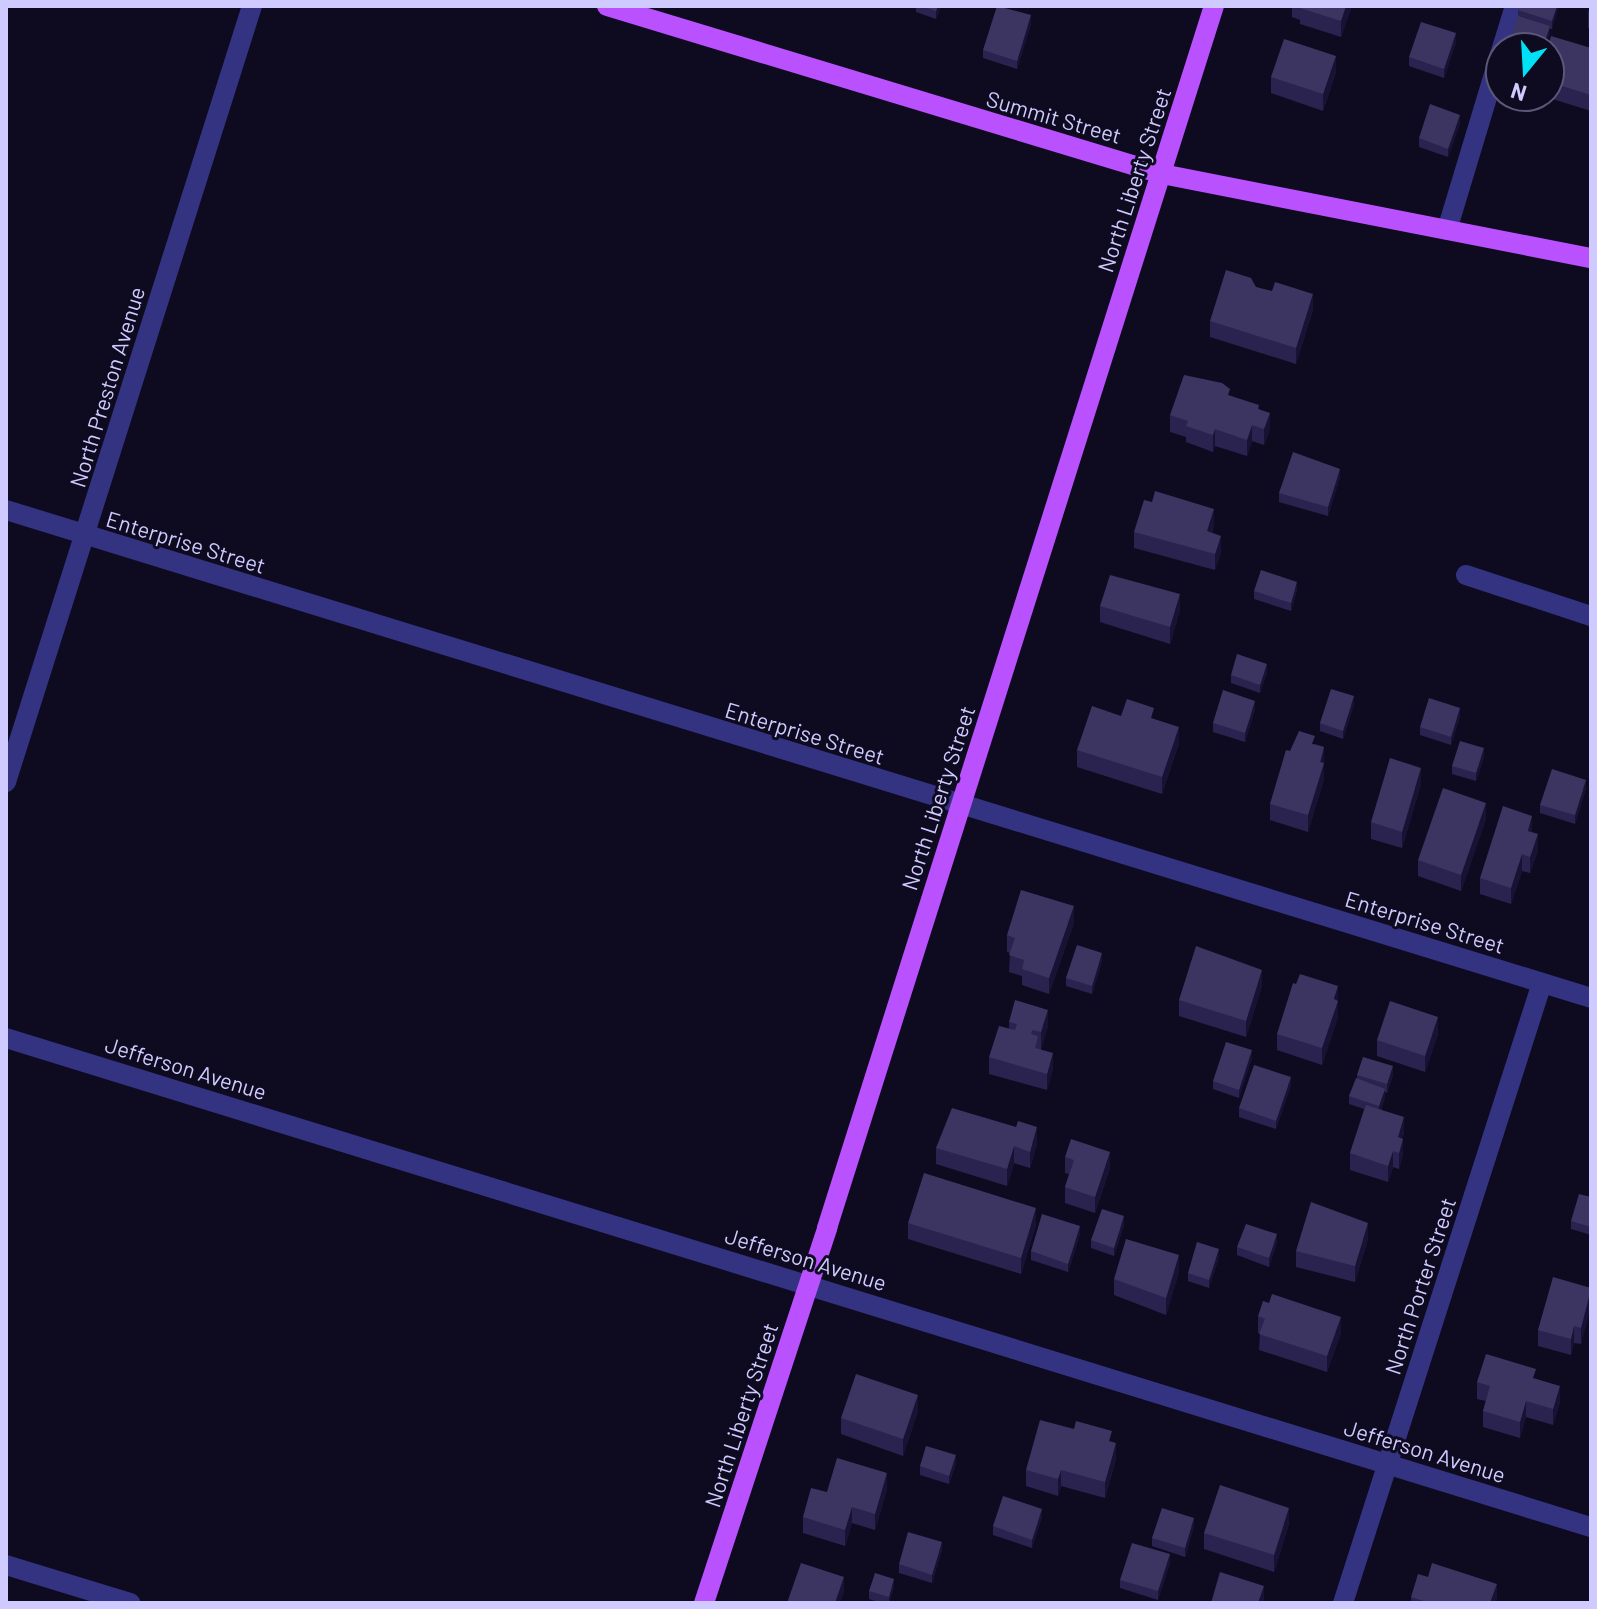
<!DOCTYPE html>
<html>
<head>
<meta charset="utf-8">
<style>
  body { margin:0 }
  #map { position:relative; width:1597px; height:1609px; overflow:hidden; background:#0e0b20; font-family:Barlow,sans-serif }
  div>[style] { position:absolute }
  .minor>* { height:20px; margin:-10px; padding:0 10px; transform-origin:10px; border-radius:10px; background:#343382 }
  .major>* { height:20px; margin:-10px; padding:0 10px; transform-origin:10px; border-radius:10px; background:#ba51ff }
  .wall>* { inset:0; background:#2a234f }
  .shaded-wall>* { inset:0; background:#181234 }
  .building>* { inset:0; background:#3c3562 }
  span { translate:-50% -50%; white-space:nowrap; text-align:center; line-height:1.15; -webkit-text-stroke:6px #0e0b20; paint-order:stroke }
  .street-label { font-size:22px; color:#cfcaff }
  .frame { position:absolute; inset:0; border:8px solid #cfcaff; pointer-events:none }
  .north { position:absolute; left:1485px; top:32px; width:80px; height:80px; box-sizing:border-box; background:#0e0b20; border:2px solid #5b5779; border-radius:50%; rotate:198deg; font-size:22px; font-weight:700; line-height:32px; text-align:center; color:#cfcaff }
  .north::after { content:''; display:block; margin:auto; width:28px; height:36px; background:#00e1f5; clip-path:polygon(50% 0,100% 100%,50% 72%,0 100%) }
</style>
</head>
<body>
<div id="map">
  <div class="minor">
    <i style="left:1502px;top:48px;width:44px;rotate:-72.8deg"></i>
    <i style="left:1447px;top:230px;width:187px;rotate:-73.2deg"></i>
    <i style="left:6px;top:510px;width:1658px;rotate:17.11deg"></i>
    <i style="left:1466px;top:575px;width:132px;rotate:18.2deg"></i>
    <i style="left:6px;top:782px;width:814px;rotate:-72.41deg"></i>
    <i style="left:6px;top:1038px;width:1659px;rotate:17.15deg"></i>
    <i style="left:6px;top:1565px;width:130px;rotate:17deg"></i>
    <i style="left:1343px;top:1603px;width:651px;rotate:-72.21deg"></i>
  </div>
  <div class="major">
    <i style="left:607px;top:6px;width:580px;rotate:16.84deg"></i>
    <i style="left:1162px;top:174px;width:437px;rotate:11.1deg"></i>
    <i style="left:704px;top:1603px;width:395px;rotate:-71.8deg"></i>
    <i style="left:827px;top:1228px;width:1282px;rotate:-72.43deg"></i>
  </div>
  <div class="wall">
    <i style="clip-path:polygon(916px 6px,941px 6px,936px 19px,916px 12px)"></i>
    <i style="clip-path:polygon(1292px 6px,1352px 6px,1341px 37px,1300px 24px,1300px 20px,1292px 17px)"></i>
    <i style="clip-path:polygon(1558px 6px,1552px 29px,1550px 29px,1550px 35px,1518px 16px,1518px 10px)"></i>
    <i style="clip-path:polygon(1591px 6px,1591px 29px,1588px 28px,1588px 12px)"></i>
    <i style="clip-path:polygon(1031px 24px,1017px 69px,983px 58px,983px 50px)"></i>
    <i style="clip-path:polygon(1456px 42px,1444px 78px,1409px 66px,1409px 57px)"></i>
    <i style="clip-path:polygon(1549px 48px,1591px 48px,1591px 111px,1543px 96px,1549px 96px)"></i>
    <i style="clip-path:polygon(1336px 72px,1323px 111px,1271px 93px,1271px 77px)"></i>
    <i style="clip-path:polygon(1460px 123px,1448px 157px,1419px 147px,1419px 138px)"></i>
    <i style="clip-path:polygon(1256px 287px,1313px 310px,1296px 364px,1210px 337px,1210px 321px)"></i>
    <i style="clip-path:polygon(1230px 396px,1259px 409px,1270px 429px,1264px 445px,1252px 441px,1247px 456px,1215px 446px,1213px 452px,1186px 442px,1186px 437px,1170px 432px,1170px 415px)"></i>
    <i style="clip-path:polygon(1340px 477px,1328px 516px,1279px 502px,1279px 493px)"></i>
    <i style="clip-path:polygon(1152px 502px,1214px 526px,1212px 533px,1221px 552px,1215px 570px,1134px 548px,1134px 532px)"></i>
    <i style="clip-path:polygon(1297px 590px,1291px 611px,1254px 599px,1254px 591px)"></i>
    <i style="clip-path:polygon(1100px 606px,1180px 610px,1170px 644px,1100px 622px)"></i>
    <i style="clip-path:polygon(1267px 672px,1260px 693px,1231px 683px,1231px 675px)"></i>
    <i style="clip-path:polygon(1354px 704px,1343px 739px,1320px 731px,1320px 723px)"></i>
    <i style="clip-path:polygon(1255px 709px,1245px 742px,1213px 732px,1213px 723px)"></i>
    <i style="clip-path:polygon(1121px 716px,1154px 719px,1179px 743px,1162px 794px,1077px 767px,1077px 750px)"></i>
    <i style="clip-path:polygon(1460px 716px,1451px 745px,1420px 735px,1420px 727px)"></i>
    <i style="clip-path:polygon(1315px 744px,1324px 747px,1324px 779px,1308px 832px,1270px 820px,1270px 804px,1290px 751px)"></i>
    <i style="clip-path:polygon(1484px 757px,1476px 781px,1452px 774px,1452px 766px)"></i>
    <i style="clip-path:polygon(1421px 784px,1402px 848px,1371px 839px,1371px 822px)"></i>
    <i style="clip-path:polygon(1586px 788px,1575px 824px,1540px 813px,1540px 805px)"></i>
    <i style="clip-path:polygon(1486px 819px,1461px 891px,1418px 876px,1418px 860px)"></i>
    <i style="clip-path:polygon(1532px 832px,1538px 850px,1530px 873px,1522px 871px,1511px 904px,1480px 894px,1480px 878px)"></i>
    <i style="clip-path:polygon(1074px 923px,1049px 994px,1022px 985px,1022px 976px,1009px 972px,1010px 953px,1007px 952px,1007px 935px)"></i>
    <i style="clip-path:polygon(1102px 961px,1092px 994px,1066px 986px,1066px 978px)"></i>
    <i style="clip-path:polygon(1262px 986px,1246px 1037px,1179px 1016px,1179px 1000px)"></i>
    <i style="clip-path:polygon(1338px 1003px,1338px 1017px,1322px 1065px,1277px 1050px,1277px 1034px)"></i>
    <i style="clip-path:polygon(1009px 1022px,1048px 1026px,1041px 1049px,1053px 1069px,1047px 1090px,989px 1074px,989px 1057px,1009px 1029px)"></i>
    <i style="clip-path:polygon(1438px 1034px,1425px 1072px,1377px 1056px,1377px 1040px)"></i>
    <i style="clip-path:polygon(1252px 1058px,1239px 1098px,1213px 1089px,1213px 1081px)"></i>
    <i style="clip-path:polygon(1357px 1075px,1393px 1075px,1387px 1093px,1385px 1092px,1385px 1097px,1381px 1109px,1404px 1133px,1402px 1139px,1403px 1155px,1399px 1169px,1393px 1167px,1388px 1182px,1350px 1170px,1350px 1153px,1364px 1109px,1349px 1104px,1349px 1096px,1357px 1079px)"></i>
    <i style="clip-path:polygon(1291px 1085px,1276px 1129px,1239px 1117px,1239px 1108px)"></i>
    <i style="clip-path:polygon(1037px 1144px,1030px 1168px,1014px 1163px,1007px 1186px,936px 1164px,936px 1148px)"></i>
    <i style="clip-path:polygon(1065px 1157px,1110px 1168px,1095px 1213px,1065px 1203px,1065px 1187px,1069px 1174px,1065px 1173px)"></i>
    <i style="clip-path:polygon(1591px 1197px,1591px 1235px,1571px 1229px,1571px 1221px)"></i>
    <i style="clip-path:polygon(908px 1223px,1036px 1225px,1021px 1274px,908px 1239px)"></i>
    <i style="clip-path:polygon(1124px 1225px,1114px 1256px,1091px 1248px,1091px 1240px)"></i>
    <i style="clip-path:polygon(1080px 1234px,1068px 1272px,1031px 1260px,1031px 1251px)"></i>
    <i style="clip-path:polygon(1368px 1239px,1355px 1282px,1296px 1267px,1296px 1251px)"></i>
    <i style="clip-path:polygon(1277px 1242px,1269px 1267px,1237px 1255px,1237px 1247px)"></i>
    <i style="clip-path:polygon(1219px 1257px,1209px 1288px,1188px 1281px,1188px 1273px)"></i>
    <i style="clip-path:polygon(1179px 1272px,1166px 1315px,1114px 1295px,1114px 1279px)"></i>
    <i style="clip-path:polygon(1591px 1288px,1581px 1344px,1574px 1343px,1571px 1355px,1538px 1346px,1538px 1330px)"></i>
    <i style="clip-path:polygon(1258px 1316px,1341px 1333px,1327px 1372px,1259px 1350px,1260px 1333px,1258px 1333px)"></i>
    <i style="clip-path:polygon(1536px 1379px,1560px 1402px,1553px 1425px,1526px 1417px,1520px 1438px,1483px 1427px,1483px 1411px,1486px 1401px,1477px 1399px,1477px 1382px)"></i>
    <i style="clip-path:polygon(918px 1411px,903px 1456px,841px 1434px,841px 1418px)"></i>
    <i style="clip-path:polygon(1112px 1442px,1116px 1459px,1105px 1498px,1061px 1486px,1058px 1496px,1026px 1486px,1026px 1470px)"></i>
    <i style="clip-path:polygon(956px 1463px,949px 1484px,920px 1475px,920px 1466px)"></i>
    <i style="clip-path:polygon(887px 1489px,875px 1530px,852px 1523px,845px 1546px,803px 1533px,803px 1517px,827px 1492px)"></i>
    <i style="clip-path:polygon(1042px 1517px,1032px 1548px,993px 1535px,993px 1526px)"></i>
    <i style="clip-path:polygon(1289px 1524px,1274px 1572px,1204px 1549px,1204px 1533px)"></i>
    <i style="clip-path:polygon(1194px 1526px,1185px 1557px,1152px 1546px,1152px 1538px)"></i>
    <i style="clip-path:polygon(942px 1550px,932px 1583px,899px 1573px,899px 1564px)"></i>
    <i style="clip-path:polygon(1170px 1563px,1158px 1600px,1120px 1588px,1120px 1580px)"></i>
    <i style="clip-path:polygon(1428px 1577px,1497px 1601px,1496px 1603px,1411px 1603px,1411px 1597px)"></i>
    <i style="clip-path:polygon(894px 1587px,889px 1603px,881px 1603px,869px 1599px,869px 1591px)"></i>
  </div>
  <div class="shaded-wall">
    <i style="clip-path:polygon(938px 6px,941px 6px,936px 19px,936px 11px)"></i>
    <i style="clip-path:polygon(1346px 6px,1352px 6px,1341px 37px,1341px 21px)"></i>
    <i style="clip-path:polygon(1557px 6px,1558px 6px,1558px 9px,1552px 29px,1552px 21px)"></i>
    <i style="clip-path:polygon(1031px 15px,1031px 24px,1017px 69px,1017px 61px)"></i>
    <i style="clip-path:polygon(1550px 26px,1550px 35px,1545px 48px,1543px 48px)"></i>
    <i style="clip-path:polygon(1456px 33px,1456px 42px,1444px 78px,1444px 69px)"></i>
    <i style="clip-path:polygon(1336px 56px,1336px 72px,1323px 111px,1323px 94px)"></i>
    <i style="clip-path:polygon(1460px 115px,1460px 123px,1448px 157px,1448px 149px)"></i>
    <i style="clip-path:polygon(1313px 294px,1313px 310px,1296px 364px,1296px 348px)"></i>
    <i style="clip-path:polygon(1270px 413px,1270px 429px,1264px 445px,1264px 429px)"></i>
    <i style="clip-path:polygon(1252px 425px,1252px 441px,1247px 456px,1247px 440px)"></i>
    <i style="clip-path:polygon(1215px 429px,1215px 446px,1213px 452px,1213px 435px)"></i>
    <i style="clip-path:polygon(1340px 469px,1340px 477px,1328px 516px,1328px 507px)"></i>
    <i style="clip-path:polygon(1214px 509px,1214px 526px,1207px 547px,1207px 531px)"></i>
    <i style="clip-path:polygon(1221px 536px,1221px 552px,1215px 570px,1215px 554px)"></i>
    <i style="clip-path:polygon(1297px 582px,1297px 590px,1291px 611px,1291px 603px)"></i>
    <i style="clip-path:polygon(1180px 594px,1180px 610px,1170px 644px,1170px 627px)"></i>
    <i style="clip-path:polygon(1267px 664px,1267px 672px,1260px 693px,1260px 685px)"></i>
    <i style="clip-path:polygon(1354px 696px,1354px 704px,1343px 739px,1343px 731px)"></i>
    <i style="clip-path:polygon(1255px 701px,1255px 709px,1245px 742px,1245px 733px)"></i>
    <i style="clip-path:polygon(1460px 708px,1460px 716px,1451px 745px,1451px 737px)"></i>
    <i style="clip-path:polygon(1179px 727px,1179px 743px,1162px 794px,1162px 777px)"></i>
    <i style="clip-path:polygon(1324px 747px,1324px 779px,1308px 832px,1308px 815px)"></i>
    <i style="clip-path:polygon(1484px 748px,1484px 757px,1476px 781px,1476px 773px)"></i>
    <i style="clip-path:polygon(1421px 768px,1421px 784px,1402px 848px,1402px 832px)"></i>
    <i style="clip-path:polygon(1586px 780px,1586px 788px,1575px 824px,1575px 815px)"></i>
    <i style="clip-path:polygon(1486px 803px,1486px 819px,1461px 891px,1461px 875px)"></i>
    <i style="clip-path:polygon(1532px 816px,1532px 832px,1528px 831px)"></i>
    <i style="clip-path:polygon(1538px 834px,1538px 850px,1530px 873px,1530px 857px)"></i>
    <i style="clip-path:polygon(1522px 854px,1522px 871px,1511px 904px,1511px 888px)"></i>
    <i style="clip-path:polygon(1074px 906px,1074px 923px,1049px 994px,1049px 978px)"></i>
    <i style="clip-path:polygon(1102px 953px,1102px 961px,1092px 994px,1092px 986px)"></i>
    <i style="clip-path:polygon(1262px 970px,1262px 986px,1246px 1037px,1246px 1021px)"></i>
    <i style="clip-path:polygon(1338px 986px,1338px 1017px,1322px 1065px,1322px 1048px)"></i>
    <i style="clip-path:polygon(1048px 1010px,1048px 1026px,1041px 1049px,1041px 1032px)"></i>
    <i style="clip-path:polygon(1438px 1017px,1438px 1034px,1425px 1072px,1425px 1056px)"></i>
    <i style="clip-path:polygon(1252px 1050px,1252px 1058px,1239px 1098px,1239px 1090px)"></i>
    <i style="clip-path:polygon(1053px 1053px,1053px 1069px,1047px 1090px,1047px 1074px)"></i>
    <i style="clip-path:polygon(1393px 1066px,1393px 1075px,1387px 1093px,1387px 1084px)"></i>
    <i style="clip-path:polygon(1291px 1077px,1291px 1085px,1276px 1129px,1276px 1121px)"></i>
    <i style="clip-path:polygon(1385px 1089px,1385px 1097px,1379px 1114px,1379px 1106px)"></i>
    <i style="clip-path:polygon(1404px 1117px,1404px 1133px,1398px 1153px,1398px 1137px)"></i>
    <i style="clip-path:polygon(1037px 1127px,1037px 1144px,1030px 1168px,1030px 1152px)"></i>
    <i style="clip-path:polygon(1403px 1139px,1403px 1155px,1399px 1169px,1399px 1153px)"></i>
    <i style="clip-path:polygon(1014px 1146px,1014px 1163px,1007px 1186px,1007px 1169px)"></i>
    <i style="clip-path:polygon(1393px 1151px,1393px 1167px,1388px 1182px,1388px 1166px)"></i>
    <i style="clip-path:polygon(1110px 1152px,1110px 1168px,1095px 1213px,1095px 1197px)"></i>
    <i style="clip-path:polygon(1036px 1208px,1036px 1225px,1021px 1274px,1021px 1258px)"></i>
    <i style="clip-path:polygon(1124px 1216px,1124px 1225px,1114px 1256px,1114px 1248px)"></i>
    <i style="clip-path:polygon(1368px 1223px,1368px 1239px,1355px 1282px,1355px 1266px)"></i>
    <i style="clip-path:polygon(1080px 1226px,1080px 1234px,1068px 1272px,1068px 1264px)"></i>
    <i style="clip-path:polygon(1277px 1234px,1277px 1242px,1269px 1267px,1269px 1258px)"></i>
    <i style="clip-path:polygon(1219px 1249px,1219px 1257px,1209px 1288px,1209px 1280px)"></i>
    <i style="clip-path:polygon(1179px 1255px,1179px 1272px,1166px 1315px,1166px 1298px)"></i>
    <i style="clip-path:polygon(1591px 1291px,1591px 1308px,1581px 1344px,1581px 1328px)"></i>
    <i style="clip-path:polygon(1341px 1317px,1341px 1333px,1327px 1372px,1327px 1356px)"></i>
    <i style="clip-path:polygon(1574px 1326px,1574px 1343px,1571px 1355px,1571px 1339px)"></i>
    <i style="clip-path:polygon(1560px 1386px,1560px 1402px,1553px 1425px,1553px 1409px)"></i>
    <i style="clip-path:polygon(918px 1395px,918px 1411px,903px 1456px,903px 1439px)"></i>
    <i style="clip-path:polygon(1526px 1401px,1526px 1417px,1520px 1438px,1520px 1422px)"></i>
    <i style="clip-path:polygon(1116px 1443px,1116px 1459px,1105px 1498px,1105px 1482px)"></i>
    <i style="clip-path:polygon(956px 1455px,956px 1463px,949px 1484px,949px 1476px)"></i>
    <i style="clip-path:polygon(1061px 1470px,1061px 1486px,1058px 1496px,1058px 1479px)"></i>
    <i style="clip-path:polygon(887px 1473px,887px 1489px,875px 1530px,875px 1514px)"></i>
    <i style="clip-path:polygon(852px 1507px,852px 1523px,845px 1546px,845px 1530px)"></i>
    <i style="clip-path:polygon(1289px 1508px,1289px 1524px,1274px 1572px,1274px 1555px)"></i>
    <i style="clip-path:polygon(1042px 1509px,1042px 1517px,1032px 1548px,1032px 1540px)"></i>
    <i style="clip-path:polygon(1194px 1518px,1194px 1526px,1185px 1557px,1185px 1548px)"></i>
    <i style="clip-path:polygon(942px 1542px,942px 1550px,932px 1583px,932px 1575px)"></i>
    <i style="clip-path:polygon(1170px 1554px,1170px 1563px,1158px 1600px,1158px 1591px)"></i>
    <i style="clip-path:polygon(844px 1577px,844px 1593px,840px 1603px,835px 1603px)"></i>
    <i style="clip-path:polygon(894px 1579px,894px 1587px,889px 1603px,889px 1597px)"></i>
    <i style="clip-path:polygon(1497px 1584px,1497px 1601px,1496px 1603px,1490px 1603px)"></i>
    <i style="clip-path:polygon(1264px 1586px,1264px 1602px,1258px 1603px)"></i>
  </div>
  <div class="building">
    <i style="clip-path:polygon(921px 6px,938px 6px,936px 11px)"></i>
    <i style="clip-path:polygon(997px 6px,1031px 15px,1017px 61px,983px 50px)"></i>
    <i style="clip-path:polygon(1301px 6px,1346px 6px,1341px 21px,1300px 8px)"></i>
    <i style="clip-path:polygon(1520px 6px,1557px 6px,1552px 21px,1518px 10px)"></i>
    <i style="clip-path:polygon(1518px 16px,1550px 26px,1543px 48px,1507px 48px)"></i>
    <i style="clip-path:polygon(1421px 22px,1456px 33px,1444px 69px,1409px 57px)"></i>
    <i style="clip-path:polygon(1551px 36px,1591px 48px,1591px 95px,1549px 82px,1549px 48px,1548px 48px)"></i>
    <i style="clip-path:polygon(1284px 39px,1336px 56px,1323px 94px,1271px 77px)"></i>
    <i style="clip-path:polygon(1430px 104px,1460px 115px,1448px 149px,1419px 138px)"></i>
    <i style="clip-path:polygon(1226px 270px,1251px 278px,1256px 287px,1272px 291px,1275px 282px,1313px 294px,1296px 348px,1210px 321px)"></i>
    <i style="clip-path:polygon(1184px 375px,1222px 383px,1230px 389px,1228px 395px,1259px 405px,1258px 409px,1270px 413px,1264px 429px,1252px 425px,1247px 440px,1215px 429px,1213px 435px,1186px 426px,1188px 421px,1170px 415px)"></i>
    <i style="clip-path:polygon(1293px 452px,1340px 469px,1328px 507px,1279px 493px)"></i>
    <i style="clip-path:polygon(1155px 491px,1214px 509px,1207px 531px,1221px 536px,1215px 554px,1134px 532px,1144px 500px,1152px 502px)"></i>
    <i style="clip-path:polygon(1261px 570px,1297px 582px,1291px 603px,1254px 591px)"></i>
    <i style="clip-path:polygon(1110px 575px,1180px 594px,1170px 627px,1100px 606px)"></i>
    <i style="clip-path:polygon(1237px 654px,1267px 664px,1260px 685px,1231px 675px)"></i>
    <i style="clip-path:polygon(1331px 689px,1354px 696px,1343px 731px,1320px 723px)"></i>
    <i style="clip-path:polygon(1223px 690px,1255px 701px,1245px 733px,1213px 723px)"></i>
    <i style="clip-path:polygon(1429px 698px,1460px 708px,1451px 737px,1420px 727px)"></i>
    <i style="clip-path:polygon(1127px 699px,1154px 708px,1151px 718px,1179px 727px,1162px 777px,1077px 750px,1092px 706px,1121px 716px)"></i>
    <i style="clip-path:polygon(1299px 731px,1315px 736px,1312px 744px,1324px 747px,1320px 762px,1324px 763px,1308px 815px,1270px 804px,1286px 750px,1290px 751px)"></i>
    <i style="clip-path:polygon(1460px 741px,1484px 748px,1476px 773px,1452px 766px)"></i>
    <i style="clip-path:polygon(1390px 758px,1421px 768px,1402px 832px,1371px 822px)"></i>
    <i style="clip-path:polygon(1552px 769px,1586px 780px,1575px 815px,1540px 805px)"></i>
    <i style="clip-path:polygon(1443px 788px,1486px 803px,1461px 875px,1418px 860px)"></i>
    <i style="clip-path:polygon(1503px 806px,1532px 816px,1528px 831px,1538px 834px,1530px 857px,1522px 854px,1511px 888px,1480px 878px)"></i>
    <i style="clip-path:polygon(1021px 890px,1074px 906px,1049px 978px,1022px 969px,1024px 960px,1009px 955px,1015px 938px,1007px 935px)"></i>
    <i style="clip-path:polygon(1077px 945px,1102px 953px,1092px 986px,1066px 978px)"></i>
    <i style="clip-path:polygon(1196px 946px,1262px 970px,1246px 1021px,1179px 1000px)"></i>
    <i style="clip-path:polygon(1300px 974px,1338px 986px,1334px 999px,1338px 1001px,1322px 1048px,1277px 1034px,1293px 983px,1296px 984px)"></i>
    <i style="clip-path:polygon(1015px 1000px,1048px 1010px,1041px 1032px,1032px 1030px,1031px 1034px,1038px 1036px,1035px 1048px,1053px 1053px,1047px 1074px,989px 1057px,999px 1026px,1015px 1030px,1017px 1024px,1009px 1022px)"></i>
    <i style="clip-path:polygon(1390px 1001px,1438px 1017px,1425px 1056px,1377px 1040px)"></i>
    <i style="clip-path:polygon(1226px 1042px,1252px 1050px,1239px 1090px,1213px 1081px)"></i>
    <i style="clip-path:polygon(1363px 1057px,1393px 1066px,1387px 1084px,1357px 1075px)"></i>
    <i style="clip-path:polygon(1254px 1065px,1291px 1077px,1276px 1121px,1239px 1108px)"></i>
    <i style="clip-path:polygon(1356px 1078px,1385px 1089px,1379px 1106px,1349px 1096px)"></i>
    <i style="clip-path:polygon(1366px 1105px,1404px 1117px,1398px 1137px,1403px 1139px,1399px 1153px,1393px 1151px,1388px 1166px,1350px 1153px)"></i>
    <i style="clip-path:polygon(952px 1108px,1016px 1127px,1018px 1121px,1037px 1127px,1030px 1152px,1014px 1146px,1007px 1169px,936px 1148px)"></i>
    <i style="clip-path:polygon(1071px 1139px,1110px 1152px,1095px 1197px,1065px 1187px,1074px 1160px,1065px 1157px)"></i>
    <i style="clip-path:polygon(924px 1173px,1036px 1208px,1021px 1258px,908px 1223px)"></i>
    <i style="clip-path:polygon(1579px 1194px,1591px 1197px,1591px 1227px,1571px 1221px)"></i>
    <i style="clip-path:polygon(1311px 1202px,1368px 1223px,1355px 1266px,1296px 1251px)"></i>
    <i style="clip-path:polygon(1102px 1209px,1124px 1216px,1114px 1248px,1091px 1240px)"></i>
    <i style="clip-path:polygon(1042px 1214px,1080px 1226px,1068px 1264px,1031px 1251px)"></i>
    <i style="clip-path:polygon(1246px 1224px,1277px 1234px,1269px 1258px,1237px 1247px)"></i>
    <i style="clip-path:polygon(1126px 1239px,1179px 1255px,1166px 1298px,1114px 1279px)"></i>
    <i style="clip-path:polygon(1197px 1242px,1219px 1249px,1209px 1280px,1188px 1273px)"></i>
    <i style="clip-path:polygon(1553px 1277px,1591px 1288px,1581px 1328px,1574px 1326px,1571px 1339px,1538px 1330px)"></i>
    <i style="clip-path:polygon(1272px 1294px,1341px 1317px,1327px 1356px,1259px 1334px,1265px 1319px,1258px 1316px,1263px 1301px,1269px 1303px)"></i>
    <i style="clip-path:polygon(1486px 1354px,1536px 1369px,1533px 1378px,1560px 1386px,1553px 1409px,1526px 1401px,1520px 1422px,1483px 1411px,1490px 1386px,1477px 1382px)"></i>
    <i style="clip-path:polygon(856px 1374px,918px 1395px,903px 1439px,841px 1418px)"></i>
    <i style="clip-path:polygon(1040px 1420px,1074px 1429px,1076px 1421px,1112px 1431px,1109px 1441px,1116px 1443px,1105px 1482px,1061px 1470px,1058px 1479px,1026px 1470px)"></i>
    <i style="clip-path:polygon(926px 1446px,956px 1455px,949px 1476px,920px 1466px)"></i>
    <i style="clip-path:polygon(837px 1458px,887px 1473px,875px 1514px,852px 1507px,845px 1530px,803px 1517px,811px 1488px,827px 1492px)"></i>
    <i style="clip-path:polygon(1220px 1485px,1289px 1508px,1274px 1555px,1204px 1533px)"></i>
    <i style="clip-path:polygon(1003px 1496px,1042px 1509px,1032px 1540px,993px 1526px)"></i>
    <i style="clip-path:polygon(1162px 1508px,1194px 1518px,1185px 1548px,1152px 1538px)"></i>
    <i style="clip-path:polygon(908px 1532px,942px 1542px,932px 1575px,899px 1564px)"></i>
    <i style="clip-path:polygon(1132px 1543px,1170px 1554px,1158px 1591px,1120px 1580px)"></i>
    <i style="clip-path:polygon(801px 1563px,844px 1577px,835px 1603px,787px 1603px)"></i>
    <i style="clip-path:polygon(1432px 1563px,1497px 1584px,1490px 1603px,1430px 1603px,1411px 1597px,1418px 1574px,1428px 1577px)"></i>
    <i style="clip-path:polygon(1220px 1572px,1264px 1586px,1258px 1603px,1211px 1603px)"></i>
    <i style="clip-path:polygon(875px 1573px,894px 1579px,889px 1597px,869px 1591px)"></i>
  </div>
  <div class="street-label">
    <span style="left:1054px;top:117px;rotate:16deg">Summit Street</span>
    <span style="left:1134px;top:180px;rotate:-72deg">North Liberty Street</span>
    <span style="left:107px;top:387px;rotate:-73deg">North Preston Avenue</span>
    <span style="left:186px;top:542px;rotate:17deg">Enterprise Street</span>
    <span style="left:805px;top:733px;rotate:17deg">Enterprise Street</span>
    <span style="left:938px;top:798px;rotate:-72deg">North Liberty Street</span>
    <span style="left:1425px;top:922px;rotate:17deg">Enterprise Street</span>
    <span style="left:186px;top:1068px;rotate:17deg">Jefferson Avenue</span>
    <span style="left:806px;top:1259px;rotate:17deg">Jefferson Avenue</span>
    <span style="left:1420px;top:1286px;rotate:-72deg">North Porter Street</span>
    <span style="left:741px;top:1415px;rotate:-72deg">North Liberty Street</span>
    <span style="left:1425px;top:1451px;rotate:17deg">Jefferson Avenue</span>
  </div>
  <div class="frame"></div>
  <div class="north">N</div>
</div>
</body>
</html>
